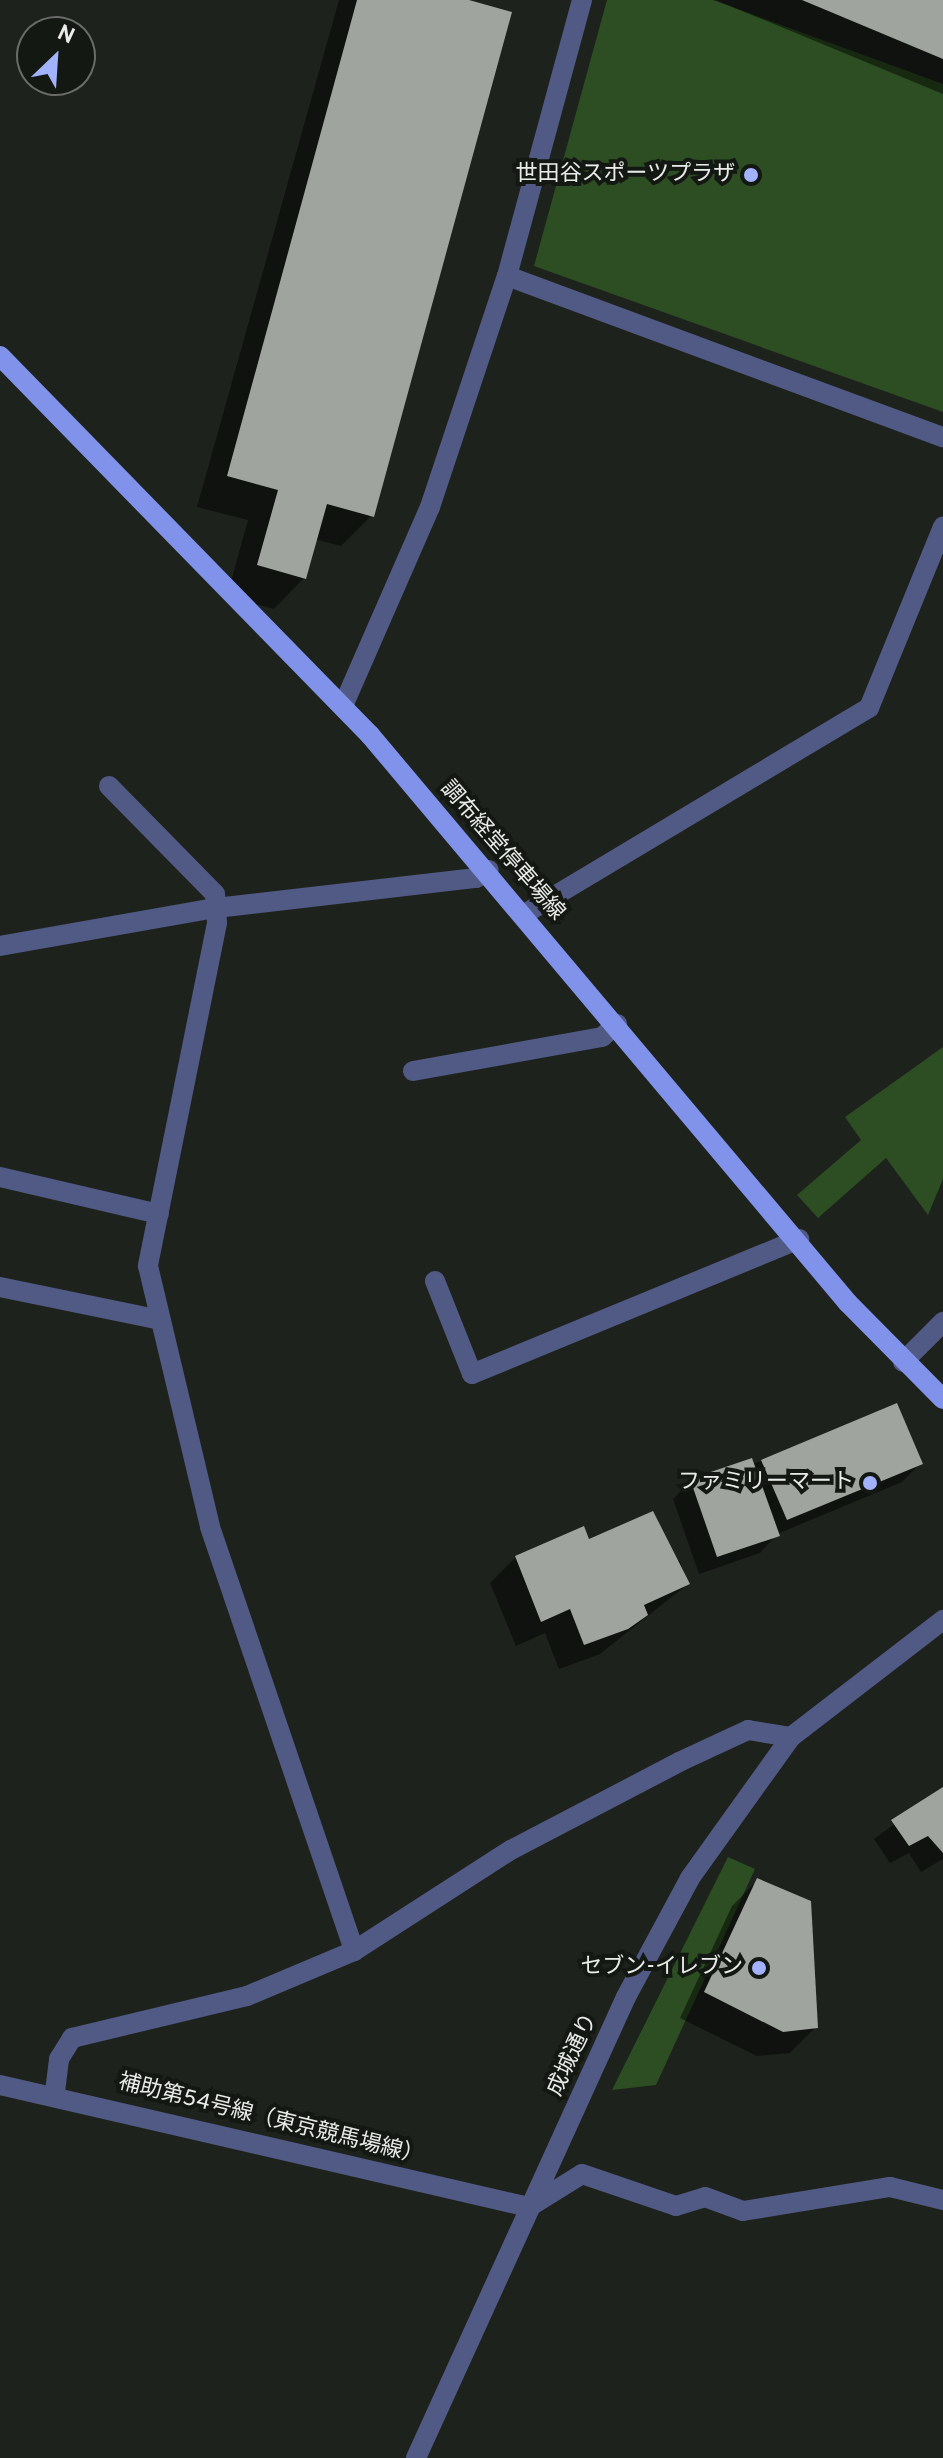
<!DOCTYPE html>
<html>
<head>
<meta charset="utf-8">
<style>
  body { margin:0 }
  #map { position:relative; width:943px; height:2458px; overflow:hidden; background:#1d221c; font-family:Overpass,"Noto Sans JP",sans-serif }
  div>[style] { position:absolute }
  .green>* { inset:0; background:#2d4d23 }
  .shadow>* { inset:0; background:#0007 }
  .building>* { inset:0; background:#9fa59e }
  .minor>* { height:20px; margin:-10px; padding:0 10px; transform-origin:10px; border-radius:10px; background:#515a85 }
  .major>* { height:20px; margin:-10px; padding:0 10px; transform-origin:10px; border-radius:10px; background:#8192eb }
  .dots>* { width:22px; height:22px; translate:-50% -50%; box-sizing:border-box; border:4px solid #141813; border-radius:50% }
  span { translate:-50% -50%; white-space:nowrap; text-align:center; line-height:1.15; -webkit-text-stroke:8px #141813; paint-order:stroke }
  .poi-label { font-size:22px; color:#e8ebe7 }
  .right { translate:-100% -50%; text-align:right }
  .street-label { font-size:22px; color:#e8ebe7 }
  .north { position:absolute; left:16px; top:16px; width:80px; height:80px; box-sizing:border-box; background:#141813; border:2px solid #696c68; border-radius:50%; rotate:25deg; font-size:22px; font-weight:700; line-height:32px; text-align:center; color:#e8ebe7 }
  .north::after { content:''; display:block; margin:auto; width:28px; height:36px; background:#a2b2fd; clip-path:polygon(50% 0,100% 100%,50% 72%,0 100%) }
</style>
</head>
<body>
<div id="map">
  <div class="green">
    <i style="clip-path:polygon(607px 0,713px 0,943px 84px,943px 412px,534px 266px)"></i>
    <i style="clip-path:polygon(943px 1047px,943px 1179px,928px 1215px,886px 1158px,818px 1218px,797px 1195px,861px 1140px,845px 1117px)"></i>
    <i style="clip-path:polygon(728px 1857px,755px 1869px,656px 2085px,612px 2090px)"></i>
  </div>
  <div class="shadow">
    <i style="clip-path:polygon(339px 0,461px 0,372px 515px,341px 546px,315px 539px,304px 578px,274px 609px,227px 596px,248px 520px,197px 507px)"></i>
    <i style="clip-path:polygon(716px 0,943px 0,943px 94px)"></i>
    <i style="clip-path:polygon(762px 1461px,921px 1463px,902px 1482px,777px 1534px,760px 1553px,699px 1574px,673px 1499px,691px 1481px)"></i>
    <i style="clip-path:polygon(588px 1541px,680px 1561px,688px 1584px,600px 1654px,559px 1669px,545px 1633px,516px 1646px,490px 1583px,516px 1557px)"></i>
    <i style="clip-path:polygon(943px 1789px,943px 1859px,921px 1872px,909px 1853px,890px 1863px,874px 1839px)"></i>
    <i style="clip-path:polygon(758px 1880px,816px 2027px,790px 2053px,757px 2056px,680px 2018px,732px 1906px)"></i>
  </div>
  <div class="building">
    <i style="clip-path:polygon(357px 0,469px 0,512px 12px,374px 517px,327px 504px,306px 579px,257px 565px,278px 490px,227px 476px)"></i>
    <i style="clip-path:polygon(802px 0,943px 0,943px 59px)"></i>
    <i style="clip-path:polygon(897px 1403px,923px 1464px,787px 1520px,761px 1460px)"></i>
    <i style="clip-path:polygon(752px 1458px,780px 1536px,717px 1557px,690px 1479px)"></i>
    <i style="clip-path:polygon(653px 1511px,690px 1584px,644px 1605px,648px 1615px,628px 1629px,584px 1645px,570px 1609px,541px 1622px,515px 1556px,584px 1526px,589px 1539px)"></i>
    <i style="clip-path:polygon(943px 1787px,943px 1853px,928px 1836px,909px 1846px,891px 1820px)"></i>
    <i style="clip-path:polygon(757px 1878px,811px 1901px,818px 2028px,783px 2032px,704px 1992px)"></i>
  </div>
  <div class="minor">
    <i style="left:507px;top:276px;width:465px;rotate:20.3deg"></i>
    <i style="left:343px;top:706px;width:217px;rotate:-66.4deg"></i>
    <i style="left:430px;top:507px;width:243px;rotate:-71.6deg"></i>
    <i style="left:507px;top:276px;width:286px;rotate:-74.8deg"></i>
    <i style="left:109px;top:786px;width:151px;rotate:45.5deg"></i>
    <i style="left:215px;top:894px;width:29px;rotate:86deg"></i>
    <i style="left:217px;top:923px;width:350px;rotate:101.4deg"></i>
    <i style="left:148px;top:1266px;width:268px;rotate:76.6deg"></i>
    <i style="left:210px;top:1527px;width:448px;rotate:71.2deg"></i>
    <i style="left:526px;top:913px;width:400px;rotate:-30.9deg"></i>
    <i style="left:869px;top:708px;width:196px;rotate:-67.8deg"></i>
    <i style="left:0;top:946px;width:219px;rotate:-10deg"></i>
    <i style="left:216px;top:908px;width:262px;rotate:-6.6deg"></i>
    <i style="left:476px;top:878px;width:15px;rotate:-32deg"></i>
    <i style="left:413px;top:1071px;width:192px;rotate:-10.2deg"></i>
    <i style="left:602px;top:1037px;width:20px;rotate:-41deg"></i>
    <i style="left:0;top:1177px;width:163px;rotate:13.1deg"></i>
    <i style="left:435px;top:1281px;width:100px;rotate:68.3deg"></i>
    <i style="left:472px;top:1374px;width:354px;rotate:-22.4deg"></i>
    <i style="left:0;top:1287px;width:164px;rotate:11.6deg"></i>
    <i style="left:903px;top:1362px;width:57px;rotate:-45deg"></i>
    <i style="left:0;top:2085px;width:543px;rotate:12.99deg"></i>
    <i style="left:529px;top:2207px;width:62px;rotate:-31.9deg"></i>
    <i style="left:582px;top:2174px;width:99px;rotate:18.8deg"></i>
    <i style="left:676px;top:2206px;width:30px;rotate:-17deg"></i>
    <i style="left:705px;top:2197px;width:40px;rotate:20.2deg"></i>
    <i style="left:743px;top:2211px;width:149px;rotate:-9.3deg"></i>
    <i style="left:890px;top:2187px;width:55px;rotate:13.8deg"></i>
    <i style="left:55px;top:2092px;width:33px;rotate:-83deg"></i>
    <i style="left:59px;top:2059px;width:25px;rotate:-58deg"></i>
    <i style="left:72px;top:2038px;width:180px;rotate:-13.5deg"></i>
    <i style="left:247px;top:1996px;width:116px;rotate:-22.8deg"></i>
    <i style="left:354px;top:1951px;width:187px;rotate:-32.8deg"></i>
    <i style="left:511px;top:1850px;width:190px;rotate:-27.6deg"></i>
    <i style="left:679px;top:1762px;width:76px;rotate:-24.9deg"></i>
    <i style="left:748px;top:1730px;width:44px;rotate:9.2deg"></i>
    <i style="left:416px;top:2458px;width:507px;rotate:-65.51deg"></i>
    <i style="left:626px;top:1997px;width:135px;rotate:-61.7deg"></i>
    <i style="left:690px;top:1878px;width:173px;rotate:-54.4deg"></i>
    <i style="left:791px;top:1737px;width:192px;rotate:-37.6deg"></i>
  </div>
  <div class="major">
    <i style="left:0;top:356px;width:530px;rotate:45.69deg"></i>
    <i style="left:370px;top:735px;width:742px;rotate:49.92deg"></i>
    <i style="left:848px;top:1303px;width:135px;rotate:45.3deg"></i>
  </div>
  <div class="dots">
    <i style="left:751px;top:175px;background:#a2b2fd"></i>
    <i style="left:870px;top:1483px;background:#a2b2fd"></i>
    <i style="left:759px;top:1968px;background:#a2b2fd"></i>
  </div>
  <div class="poi-label">
    <span class="right" style="left:735px;top:175px">世田谷スポーツプラザ</span>
    <span class="right" style="left:854px;top:1483px">ファミリーマート</span>
    <span class="right" style="left:743px;top:1968px">セブン-イレブン</span>
  </div>
  <div class="street-label">
    <span style="left:502px;top:851px;rotate:49deg">調布経堂停車場線</span>
    <span style="left:573px;top:2055px;rotate:-65deg">成城通り</span>
    <span style="left:271px;top:2120px;rotate:14deg">補助第54号線（東京競馬場線）</span>
  </div>
  <div class="north">N</div>
</div>
</body>
</html>
